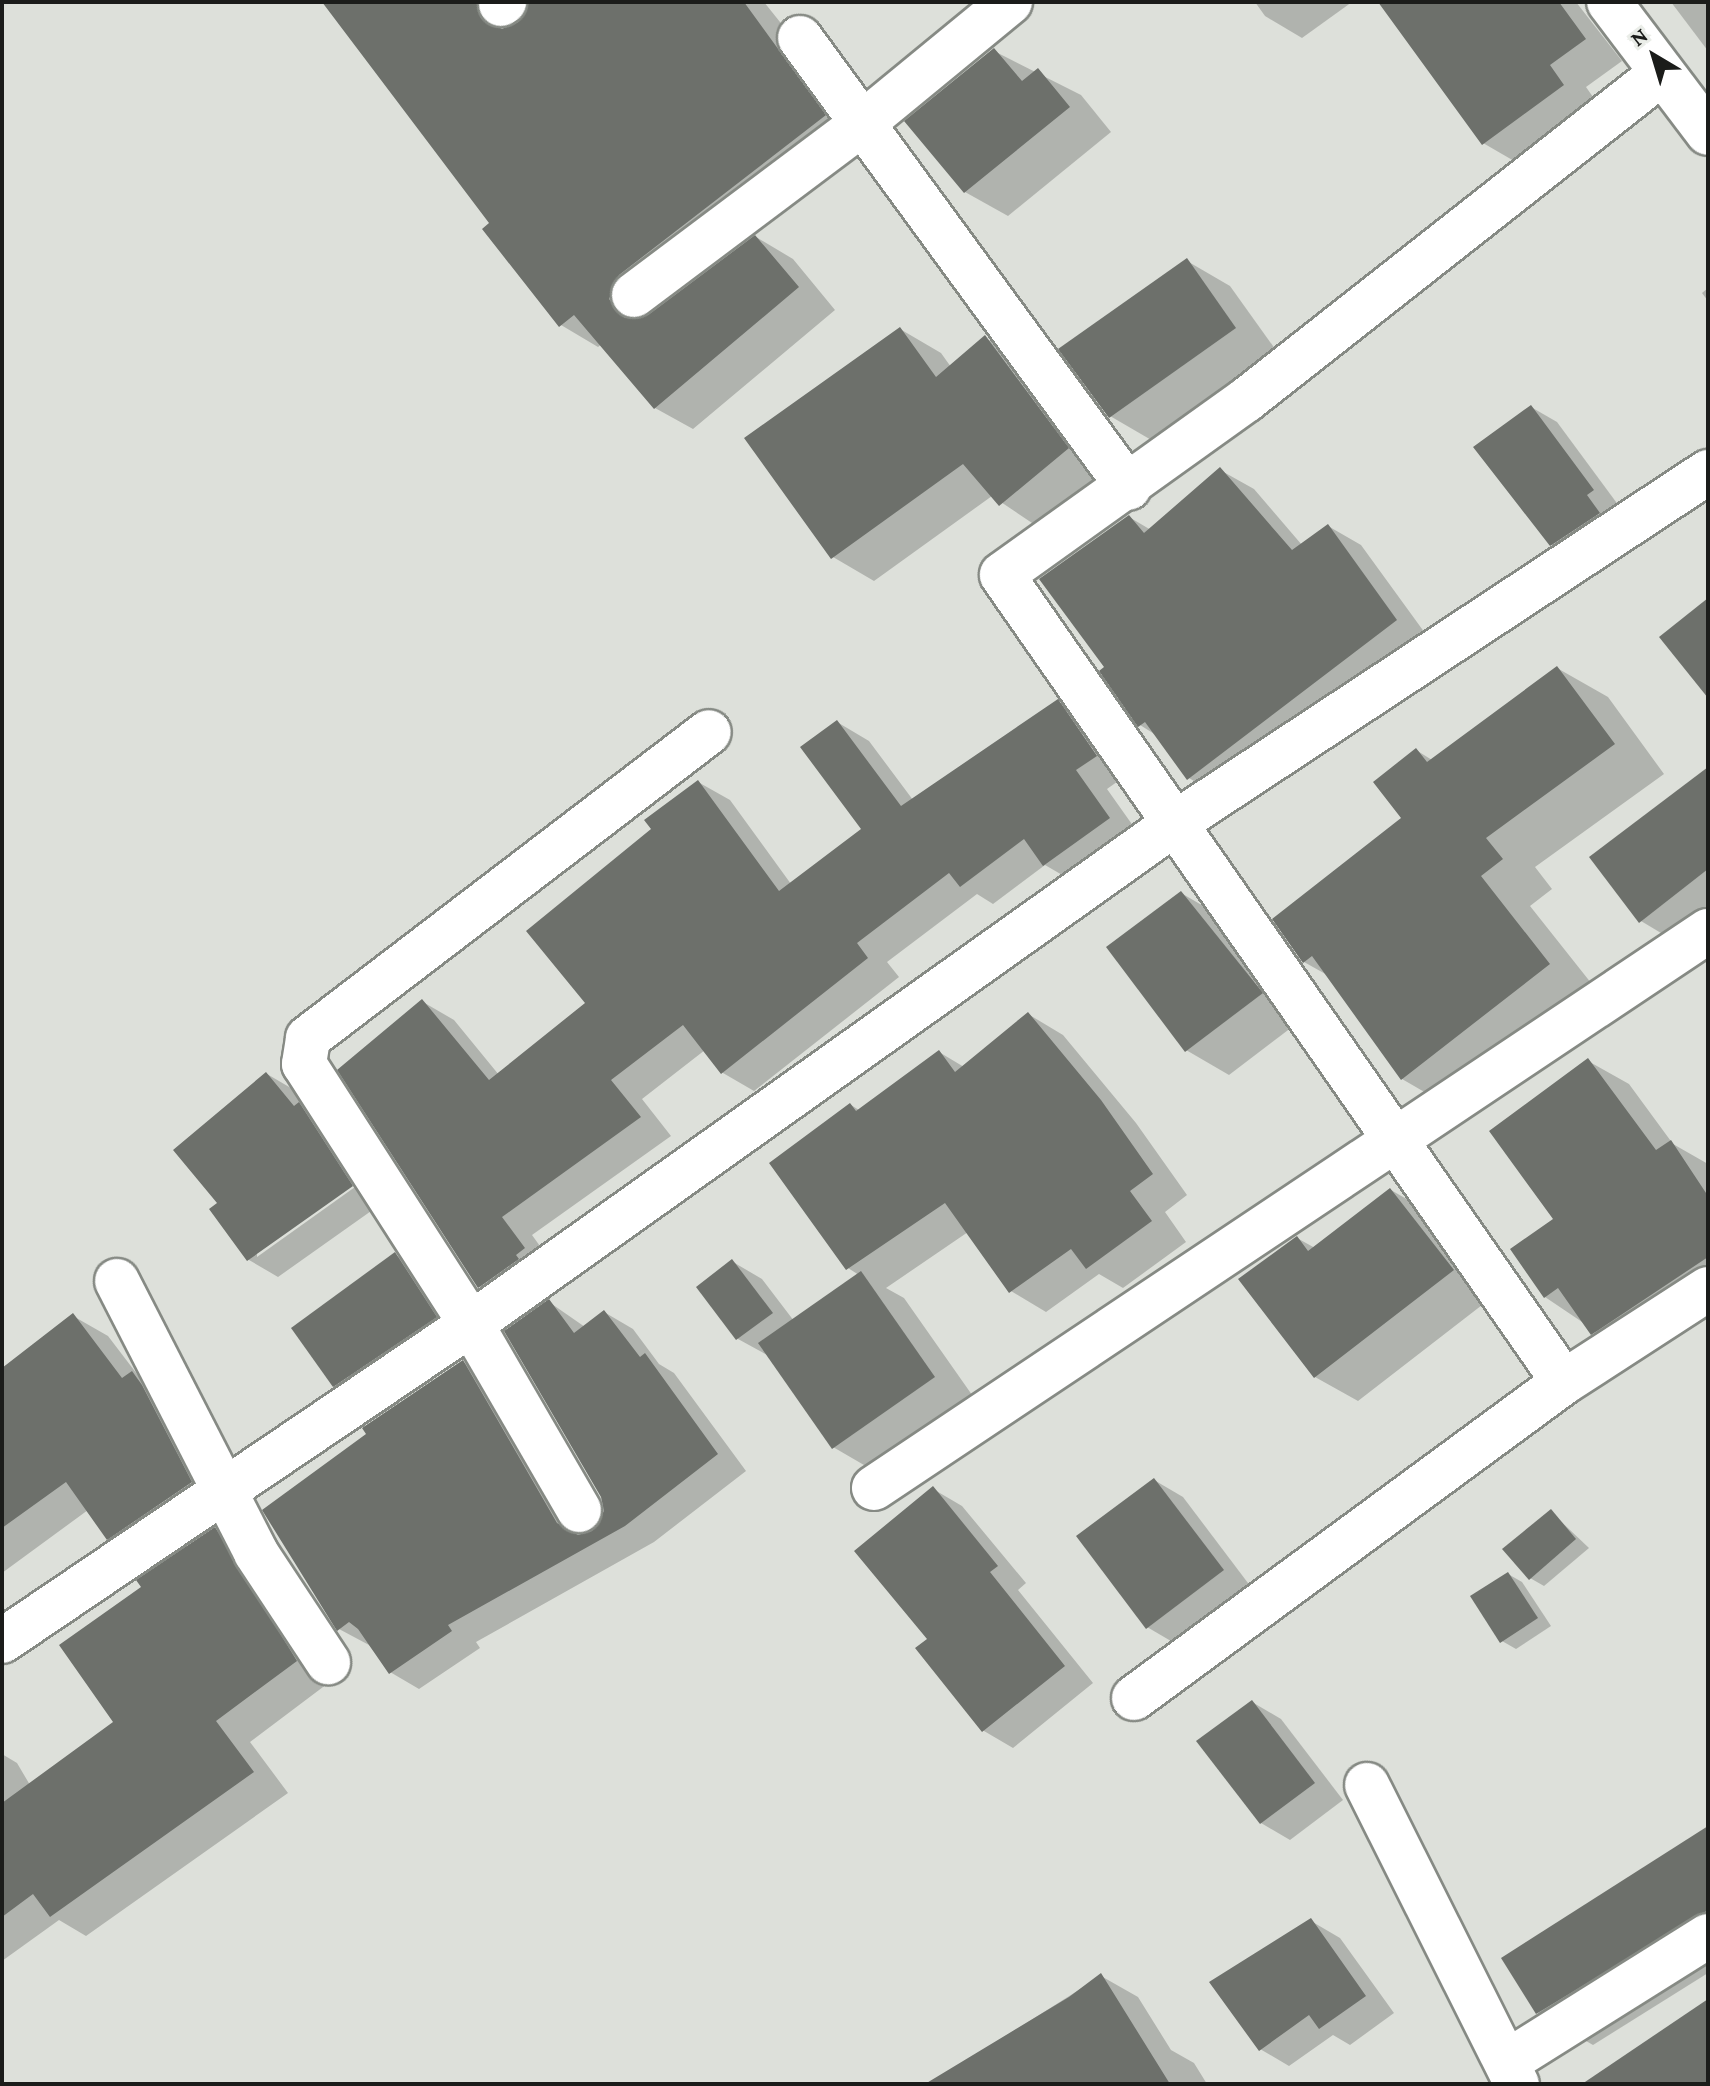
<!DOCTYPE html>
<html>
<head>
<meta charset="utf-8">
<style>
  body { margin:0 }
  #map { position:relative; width:1710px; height:2086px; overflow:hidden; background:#dde0da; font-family:"Crimson Pro",serif }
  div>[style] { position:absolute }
  .shadow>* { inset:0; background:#0003 }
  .building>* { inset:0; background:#6d706b }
  .roads { filter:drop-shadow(2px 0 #868a84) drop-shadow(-2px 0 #868a84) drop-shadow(0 2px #868a84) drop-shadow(0 -2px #868a84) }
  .minor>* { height:44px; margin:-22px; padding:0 22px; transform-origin:22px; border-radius:22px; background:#fff }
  span { translate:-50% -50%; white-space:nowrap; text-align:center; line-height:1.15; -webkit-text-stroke:6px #eaede8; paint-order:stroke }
  .frame { position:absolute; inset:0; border:4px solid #1b1c1a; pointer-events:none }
  .north { position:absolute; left:1614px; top:16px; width:80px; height:80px; -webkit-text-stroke:6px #eaede8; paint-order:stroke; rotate:322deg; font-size:22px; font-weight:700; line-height:32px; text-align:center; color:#1b1c1a }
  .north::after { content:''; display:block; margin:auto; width:28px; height:36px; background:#1b1c1a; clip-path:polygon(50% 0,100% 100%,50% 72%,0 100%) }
</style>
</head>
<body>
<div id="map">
  <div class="shadow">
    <i style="clip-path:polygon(325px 2px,528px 2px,515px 15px,516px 27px,529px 13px,528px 2px,764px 2px,812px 62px,862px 137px,648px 306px,649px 314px,756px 237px,793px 259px,835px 310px,693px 429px,655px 408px,602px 344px,598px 347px,561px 325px,492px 223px)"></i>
    <i style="clip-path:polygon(1255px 2px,1352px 2px,1302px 38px,1265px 16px)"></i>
    <i style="clip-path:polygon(1380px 2px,1576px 2px,1622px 61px,1586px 87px,1600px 107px,1521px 165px,1483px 143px)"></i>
    <i style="clip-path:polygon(1671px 2px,1708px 2px,1708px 51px)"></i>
    <i style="clip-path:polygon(994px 51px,1081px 95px,1111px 132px,1008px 216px,965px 192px)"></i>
    <i style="clip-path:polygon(1187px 261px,1230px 286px,1278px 353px,1153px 441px,1110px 416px)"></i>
    <i style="clip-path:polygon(1708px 288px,1708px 301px,1702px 293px)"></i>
    <i style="clip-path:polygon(900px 329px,941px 353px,951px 367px,985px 338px,1026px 361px,1109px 472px,1041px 529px,992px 496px,874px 581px,833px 557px)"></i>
    <i style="clip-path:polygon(1531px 407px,1557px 422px,1619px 506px,1578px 560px,1551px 545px)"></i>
    <i style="clip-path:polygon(1220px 470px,1254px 489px,1302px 545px,1328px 526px,1361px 545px,1430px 640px,1222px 798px,1189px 778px,1156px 735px,1140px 725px,1107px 668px,1129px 517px,1151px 530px)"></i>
    <i style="clip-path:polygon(1557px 668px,1608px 697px,1664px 774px,1535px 867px,1552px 889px,1530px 906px,1599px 993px,1452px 1108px,1402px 1079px,1329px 976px,1304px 962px,1404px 819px,1416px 750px,1432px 760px)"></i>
    <i style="clip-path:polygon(1058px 702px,1090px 720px,1128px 774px,1107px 789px,1141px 837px,1076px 883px,1045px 865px,993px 904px,977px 894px,887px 962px,899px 977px,754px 1091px,723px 1073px,705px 1050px,642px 1099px,671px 1136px,532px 1235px,555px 1267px,511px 1305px,479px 1287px,423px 1002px,454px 1020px,499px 1075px,587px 1003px,653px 829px,698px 782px,730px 800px,791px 884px,864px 829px,837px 722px,869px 741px,913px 800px)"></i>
    <i style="clip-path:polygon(1708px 770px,1708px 917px,1676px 942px,1641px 921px)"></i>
    <i style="clip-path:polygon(1181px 893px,1224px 918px,1304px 1018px,1229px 1075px,1186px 1050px)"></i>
    <i style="clip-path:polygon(1028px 1014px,1063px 1035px,1136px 1123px,1187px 1195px,1165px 1212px,1186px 1242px,1123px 1288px,1099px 1274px,1046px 1312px,1011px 1291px,968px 1232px,886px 1288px,904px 1298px,977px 1402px,876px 1472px,833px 1447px,767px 1355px,738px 1339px,733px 1262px,762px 1279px,794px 1321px,859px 1275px,848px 1268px,851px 1105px,859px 1110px,939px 1052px,964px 1067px)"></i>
    <i style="clip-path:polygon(1588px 1061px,1629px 1084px,1673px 1144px,1708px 1164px,1708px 1307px,1634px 1357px,1545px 1297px)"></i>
    <i style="clip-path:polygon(evenodd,267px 1074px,296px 1091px,381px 1204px,278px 1277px,249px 1260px,212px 1209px,220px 1204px,267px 1074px,360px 1179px,362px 1182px,257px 1257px,257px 1252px,360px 1179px)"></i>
    <i style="clip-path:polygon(1391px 1190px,1434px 1215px,1495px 1295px,1358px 1401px,1315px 1377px,1297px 1238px,1315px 1248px)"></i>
    <i style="clip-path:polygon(395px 1255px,424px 1272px,465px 1334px,363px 1403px,334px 1386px)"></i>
    <i style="clip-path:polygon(549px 1302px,585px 1327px,604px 1312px,633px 1329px,659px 1364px,674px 1373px,746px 1471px,654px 1542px,476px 1642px,480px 1648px,419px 1689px,390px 1672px,369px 1645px,339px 1629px,463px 1362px,492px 1379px,583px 1535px,602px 1524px,603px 1497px)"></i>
    <i style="clip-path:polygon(73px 1316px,108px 1336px,140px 1378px,167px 1393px,226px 1503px,143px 1558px,109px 1538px,88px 1510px,2px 1573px,2px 1364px,5px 1368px)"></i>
    <i style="clip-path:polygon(1154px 1480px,1183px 1497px,1251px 1587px,1176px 1644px,1147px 1627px)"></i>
    <i style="clip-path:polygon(933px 1489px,962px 1506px,1026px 1583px,1018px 1590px,1093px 1683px,1013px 1748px,984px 1731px,917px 1649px,929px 1639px)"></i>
    <i style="clip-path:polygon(1551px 1512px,1589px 1548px,1544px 1586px,1530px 1578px)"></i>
    <i style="clip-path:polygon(215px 1530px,250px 1550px,331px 1681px,250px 1742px,288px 1793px,86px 1936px,59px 1920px,2px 1961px,2px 1754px,17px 1763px,30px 1785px,116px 1722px,144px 1588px)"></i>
    <i style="clip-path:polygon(1508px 1574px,1522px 1582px,1551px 1626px,1516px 1649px,1502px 1641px)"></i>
    <i style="clip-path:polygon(1252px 1702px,1281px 1719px,1343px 1800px,1290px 1840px,1261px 1823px)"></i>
    <i style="clip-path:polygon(1708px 1829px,1708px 1973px,1593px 2045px,1538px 2013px)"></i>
    <i style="clip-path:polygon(1311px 1921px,1340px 1938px,1394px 2013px,1350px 2045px,1333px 2035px,1289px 2066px,1260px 2049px,1212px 1983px)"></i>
    <i style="clip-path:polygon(1101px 1976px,1138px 1997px,1171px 2050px,1194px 2063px,1207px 2084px,951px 2084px,945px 2074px)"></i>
  </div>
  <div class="building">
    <i style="clip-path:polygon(322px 2px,477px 2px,481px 18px,502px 29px,518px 22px,529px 2px,744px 2px,826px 115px,619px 275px,609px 299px,625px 318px,648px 315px,755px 235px,799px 287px,654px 409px,574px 315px,559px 327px,482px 229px,489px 223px)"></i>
    <i style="clip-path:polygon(1378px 2px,1559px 2px,1586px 39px,1550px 65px,1564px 85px,1482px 145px)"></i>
    <i style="clip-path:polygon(994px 48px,1022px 81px,1038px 68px,1070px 107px,964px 193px,904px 121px)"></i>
    <i style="clip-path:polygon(1187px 258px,1236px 328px,1109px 418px,1058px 349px)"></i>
    <i style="clip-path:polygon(900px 327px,936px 377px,985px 335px,1069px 448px,999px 506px,963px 464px,831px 559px,744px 438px)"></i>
    <i style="clip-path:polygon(1531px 405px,1594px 490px,1587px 495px,1600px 513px,1550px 546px,1473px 447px)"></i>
    <i style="clip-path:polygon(1220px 467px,1292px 550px,1328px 524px,1397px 620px,1187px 780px,1145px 722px,1138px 727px,1099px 671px,1104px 667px,1039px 579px,1129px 515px,1144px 533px)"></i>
    <i style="clip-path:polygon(1708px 598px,1708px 698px,1659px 637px)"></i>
    <i style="clip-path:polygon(1557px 666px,1615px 744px,1486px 838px,1503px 859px,1481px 876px,1550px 964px,1401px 1080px,1312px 956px,1303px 963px,1272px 919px,1401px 818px,1373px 782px,1416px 748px,1427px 762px)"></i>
    <i style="clip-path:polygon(1058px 699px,1097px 756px,1076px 770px,1110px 818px,1043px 866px,1024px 839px,960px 887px,949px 873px,857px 943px,868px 958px,721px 1074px,683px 1025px,611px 1080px,641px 1117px,502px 1217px,525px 1248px,516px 1255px,519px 1259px,478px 1288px,337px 1070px,422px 999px,489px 1080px,585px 1003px,526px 931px,651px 829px,644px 820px,698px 780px,779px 891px,861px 829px,800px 747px,837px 720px,901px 806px)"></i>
    <i style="clip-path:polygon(1708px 767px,1708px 869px,1639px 923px,1589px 857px)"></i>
    <i style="clip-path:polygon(1181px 891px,1263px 993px,1185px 1052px,1106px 947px)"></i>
    <i style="clip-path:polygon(1028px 1012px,1101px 1100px,1153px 1174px,1130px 1191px,1152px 1221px,1086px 1269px,1071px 1249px,1009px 1293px,945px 1203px,846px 1270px,769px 1163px,850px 1103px,856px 1111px,939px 1050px,955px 1072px)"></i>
    <i style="clip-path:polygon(1588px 1058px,1656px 1150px,1671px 1140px,1708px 1196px,1708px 1257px,1591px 1335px,1558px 1288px,1544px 1298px,1510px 1249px,1553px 1219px,1489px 1131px)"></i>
    <i style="clip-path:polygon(266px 1072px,294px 1106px,299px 1102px,353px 1186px,247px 1261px,209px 1209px,217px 1203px,173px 1150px)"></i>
    <i style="clip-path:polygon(1390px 1188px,1454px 1270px,1314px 1378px,1238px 1279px,1297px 1236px,1308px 1251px)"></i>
    <i style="clip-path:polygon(395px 1252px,437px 1317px,333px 1387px,291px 1328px)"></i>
    <i style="clip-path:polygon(732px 1259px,773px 1313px,736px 1340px,696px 1287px)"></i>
    <i style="clip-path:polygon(861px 1271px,935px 1377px,832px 1449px,758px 1343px)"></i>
    <i style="clip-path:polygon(549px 1299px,574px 1333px,604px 1310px,640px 1357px,645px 1353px,718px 1454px,625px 1526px,448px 1625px,452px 1631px,389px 1674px,358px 1629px,349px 1622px,337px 1631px,262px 1510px,366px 1434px,362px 1428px,463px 1360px,557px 1523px,578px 1535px,592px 1531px,604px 1511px,601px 1497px,504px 1331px)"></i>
    <i style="clip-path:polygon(73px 1313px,122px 1378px,132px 1371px,142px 1385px,192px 1482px,107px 1540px,66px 1482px,2px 1528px,2px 1368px)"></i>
    <i style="clip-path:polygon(1154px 1478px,1224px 1570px,1146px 1629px,1076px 1536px)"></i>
    <i style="clip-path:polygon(933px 1486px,998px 1566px,990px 1572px,1065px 1666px,982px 1732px,915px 1648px,927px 1639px,854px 1551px)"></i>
    <i style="clip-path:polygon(1551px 1509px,1576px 1539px,1529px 1580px,1502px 1549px)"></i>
    <i style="clip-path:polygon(215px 1527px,297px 1661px,216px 1721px,254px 1772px,50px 1917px,33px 1894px,2px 1917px,2px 1803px,113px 1722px,59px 1645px,141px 1587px,136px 1580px)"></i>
    <i style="clip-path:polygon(1508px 1572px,1538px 1618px,1500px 1643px,1470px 1596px)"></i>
    <i style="clip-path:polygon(1252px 1700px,1315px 1783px,1260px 1824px,1196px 1741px)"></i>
    <i style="clip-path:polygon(1708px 1826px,1708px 1910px,1536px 2014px,1501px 1958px)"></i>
    <i style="clip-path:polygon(1311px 1918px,1366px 1996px,1319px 2029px,1309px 2015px,1259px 2051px,1209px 1982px)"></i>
    <i style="clip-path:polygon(1101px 1973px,1170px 2084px,925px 2084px,1069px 1997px)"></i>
    <i style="clip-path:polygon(1708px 1999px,1708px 2084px,1582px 2084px)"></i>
  </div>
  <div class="roads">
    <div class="minor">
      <i style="left:1609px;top:2px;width:164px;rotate:52.9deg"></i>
      <i style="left:501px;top:4px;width:4px;rotate:-34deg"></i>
      <i style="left:800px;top:38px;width:557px;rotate:53.83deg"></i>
      <i style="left:1662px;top:73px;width:529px;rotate:141.83deg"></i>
      <i style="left:1246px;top:400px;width:300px;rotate:144.4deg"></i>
      <i style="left:1002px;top:575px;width:983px;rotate:55.15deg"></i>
      <i style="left:1564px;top:1382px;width:171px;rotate:-32.9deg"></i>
      <i style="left:634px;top:295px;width:288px;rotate:-36.9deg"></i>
      <i style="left:864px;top:122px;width:189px;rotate:-39.4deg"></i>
      <i style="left:117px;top:1281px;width:305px;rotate:62.9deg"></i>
      <i style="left:256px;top:1553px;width:131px;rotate:56.6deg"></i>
      <i style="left:874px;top:1488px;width:1003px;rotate:-33.74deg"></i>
      <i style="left:579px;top:1510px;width:215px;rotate:-120.1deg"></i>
      <i style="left:471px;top:1324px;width:309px;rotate:-122.7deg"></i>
      <i style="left:304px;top:1064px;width:26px;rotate:-81deg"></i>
      <i style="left:308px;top:1038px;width:504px;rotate:-37.35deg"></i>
      <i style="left:2px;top:1641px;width:566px;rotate:-34.06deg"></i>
      <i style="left:471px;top:1324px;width:863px;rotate:-35.42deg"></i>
      <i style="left:1174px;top:824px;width:640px;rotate:-33.39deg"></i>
      <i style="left:1134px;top:1698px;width:534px;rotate:-36.31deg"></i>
      <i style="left:1367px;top:1785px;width:335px;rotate:63.4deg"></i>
      <i style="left:1507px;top:2062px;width:237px;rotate:-32.1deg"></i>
    </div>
  </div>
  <div class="frame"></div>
  <div class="north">N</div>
</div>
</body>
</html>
